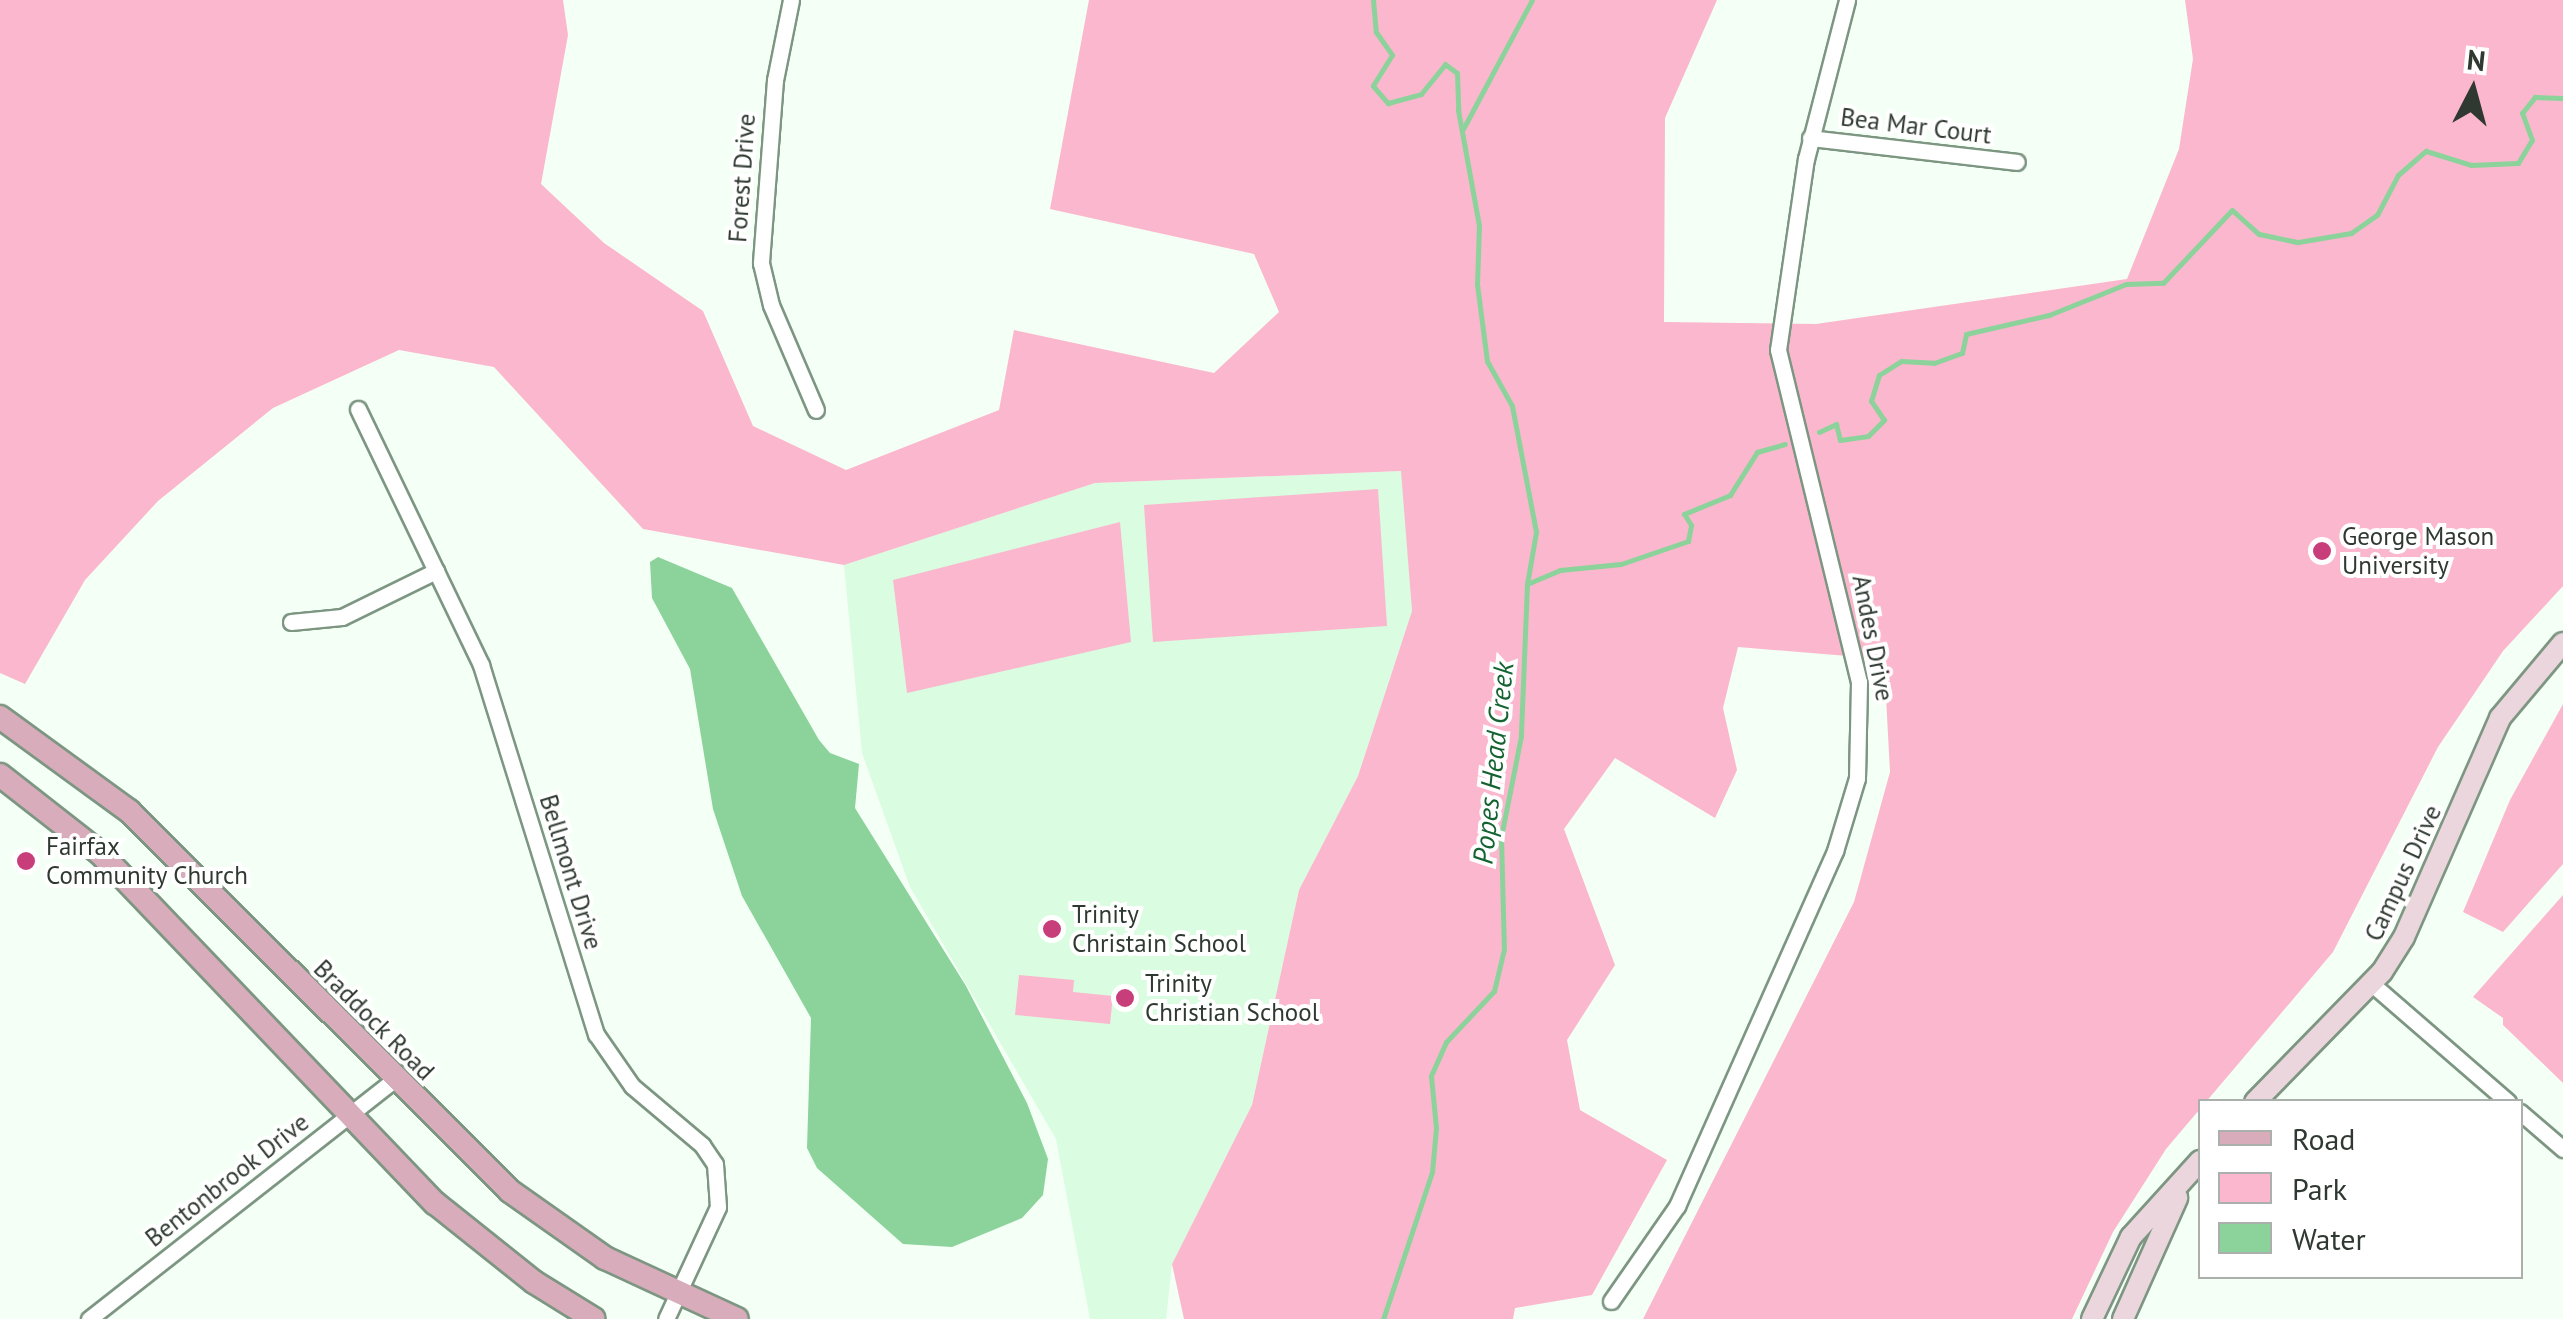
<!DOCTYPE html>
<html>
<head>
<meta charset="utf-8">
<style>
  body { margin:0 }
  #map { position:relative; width:2563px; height:1319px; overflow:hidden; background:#f4fff6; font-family:"PT Sans",sans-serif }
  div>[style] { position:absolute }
  .built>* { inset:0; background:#dafce0 }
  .green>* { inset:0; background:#fbb7cd }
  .water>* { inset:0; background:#8bd39b }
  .stream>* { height:5px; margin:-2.5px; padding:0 2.5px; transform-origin:2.5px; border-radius:2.5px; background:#8bd39b }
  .roads { filter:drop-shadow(2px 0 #7d9682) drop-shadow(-2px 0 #7d9682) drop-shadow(0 2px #7d9682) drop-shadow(0 -2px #7d9682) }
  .street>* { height:15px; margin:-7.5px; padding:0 7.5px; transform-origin:7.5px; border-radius:7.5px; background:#fff }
  .secondary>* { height:20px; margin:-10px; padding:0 10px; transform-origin:10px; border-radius:10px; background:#ecd6dd }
  .primary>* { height:22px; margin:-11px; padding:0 11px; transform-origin:11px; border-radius:11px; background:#d8acbb }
  .dots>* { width:28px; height:28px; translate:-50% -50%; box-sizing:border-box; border:5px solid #fff; border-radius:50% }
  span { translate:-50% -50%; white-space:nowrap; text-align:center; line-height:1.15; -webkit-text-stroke:8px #fff; paint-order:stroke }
  .street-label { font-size:25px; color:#2f3931 }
  .poi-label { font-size:25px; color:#2f3931 }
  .left { translate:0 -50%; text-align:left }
  .water-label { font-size:28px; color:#146331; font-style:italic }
  .legend { position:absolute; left:2198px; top:1099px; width:325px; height:180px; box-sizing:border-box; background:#fff; border:2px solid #acb0ad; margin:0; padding:12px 18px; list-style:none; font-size:30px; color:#2f3931 }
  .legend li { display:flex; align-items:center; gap:20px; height:50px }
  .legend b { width:50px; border:2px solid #acb0ad }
  .north { position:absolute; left:2423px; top:40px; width:100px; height:100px; -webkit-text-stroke:8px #fff; paint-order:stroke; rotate:6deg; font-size:28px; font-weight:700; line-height:40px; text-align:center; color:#2f3931 }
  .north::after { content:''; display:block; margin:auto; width:35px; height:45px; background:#2f3931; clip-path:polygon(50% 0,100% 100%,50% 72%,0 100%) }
</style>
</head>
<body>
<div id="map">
  <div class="built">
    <i style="clip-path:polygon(1402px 471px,1412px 611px,1358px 776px,1299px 890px,1252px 1105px,1172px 1264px,1166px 1319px,1090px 1319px,1056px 1139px,910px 887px,862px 753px,844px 565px,1095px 483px)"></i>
  </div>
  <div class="green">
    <i style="clip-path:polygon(0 0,563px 0,568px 35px,541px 184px,604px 243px,703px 311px,753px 426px,846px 470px,999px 410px,1014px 330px,1214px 373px,1279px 312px,1254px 254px,1050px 209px,1089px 0,1717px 0,1665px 118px,1664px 322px,1816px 324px,2127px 279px,2179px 149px,2193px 59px,2185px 0,2563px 0,2563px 586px,2503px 651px,2438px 747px,2333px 952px,2166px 1149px,2113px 1232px,2072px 1319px,1643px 1319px,1854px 902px,1890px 772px,1884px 659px,1738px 647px,1723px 708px,1737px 770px,1715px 818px,1615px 758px,1564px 829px,1615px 965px,1567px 1040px,1580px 1110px,1667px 1160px,1592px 1295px,1515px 1308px,1513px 1319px,1184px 1319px,1172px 1264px,1252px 1105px,1299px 890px,1358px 776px,1412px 611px,1401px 471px,1095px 483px,844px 565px,643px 529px,494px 367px,399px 350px,273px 408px,158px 501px,85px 580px,25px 684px,0 673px)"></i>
    <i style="clip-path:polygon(1378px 489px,1387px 626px,1153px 642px,1144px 505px)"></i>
    <i style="clip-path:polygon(1120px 522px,1131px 642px,907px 693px,893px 580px)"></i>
    <i style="clip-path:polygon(2563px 704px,2563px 864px,2503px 932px,2463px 912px,2510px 800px)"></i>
    <i style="clip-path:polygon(2563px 895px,2563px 1083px,2503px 1025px,2503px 1018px,2473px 997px)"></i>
    <i style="clip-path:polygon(1019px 975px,1074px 980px,1073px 992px,1113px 996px,1110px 1024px,1015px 1015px)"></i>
  </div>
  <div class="water">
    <i style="clip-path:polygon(658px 557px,732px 588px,819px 740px,830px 753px,859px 764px,855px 808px,966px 986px,1027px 1103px,1048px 1159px,1043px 1195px,1022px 1218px,952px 1247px,903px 1244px,817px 1168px,807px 1148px,811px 1018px,742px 896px,713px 809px,690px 669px,652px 598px,650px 562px)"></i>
  </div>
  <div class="stream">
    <i style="left:1373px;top:0;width:32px;rotate:85deg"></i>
    <i style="left:1376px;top:32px;width:28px;rotate:55deg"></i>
    <i style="left:1392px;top:55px;width:36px;rotate:122deg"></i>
    <i style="left:1373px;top:86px;width:23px;rotate:49deg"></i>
    <i style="left:1388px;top:103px;width:34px;rotate:-15deg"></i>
    <i style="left:1421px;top:94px;width:38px;rotate:-51deg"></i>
    <i style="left:1445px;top:64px;width:15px;rotate:37deg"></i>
    <i style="left:1457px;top:73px;width:37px;rotate:88deg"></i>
    <i style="left:1458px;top:110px;width:117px;rotate:79.7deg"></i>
    <i style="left:1479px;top:225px;width:59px;rotate:91.9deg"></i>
    <i style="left:1477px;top:284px;width:78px;rotate:82.6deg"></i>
    <i style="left:1487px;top:361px;width:51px;rotate:60.9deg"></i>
    <i style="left:1512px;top:406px;width:128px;rotate:79.2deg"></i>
    <i style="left:1536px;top:532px;width:53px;rotate:99.8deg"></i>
    <i style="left:1527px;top:584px;width:152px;rotate:92.3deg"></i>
    <i style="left:1521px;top:736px;width:103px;rotate:101.2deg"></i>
    <i style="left:1501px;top:837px;width:112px;rotate:88.5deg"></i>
    <i style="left:1504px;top:949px;width:43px;rotate:103.4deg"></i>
    <i style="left:1494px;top:991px;width:70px;rotate:133.3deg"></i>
    <i style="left:1446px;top:1042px;width:37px;rotate:114deg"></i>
    <i style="left:1431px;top:1076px;width:52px;rotate:84.5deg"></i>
    <i style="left:1436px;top:1128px;width:44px;rotate:95.2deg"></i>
    <i style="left:1432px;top:1172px;width:155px;rotate:108.4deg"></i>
    <i style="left:1463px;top:129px;width:146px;rotate:-61.9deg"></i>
    <i style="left:1819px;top:432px;width:19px;rotate:-25deg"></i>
    <i style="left:1836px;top:424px;width:16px;rotate:76deg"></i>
    <i style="left:1840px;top:440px;width:28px;rotate:-8deg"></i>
    <i style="left:1868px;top:436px;width:23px;rotate:-45deg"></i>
    <i style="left:1884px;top:420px;width:23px;rotate:-124deg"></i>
    <i style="left:1871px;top:401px;width:27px;rotate:-73deg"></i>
    <i style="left:1879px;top:375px;width:26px;rotate:-32deg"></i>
    <i style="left:1901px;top:361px;width:33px;rotate:3deg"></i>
    <i style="left:1934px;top:363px;width:30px;rotate:-20deg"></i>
    <i style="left:1962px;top:353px;width:19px;rotate:-78deg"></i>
    <i style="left:1966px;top:334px;width:85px;rotate:-12.9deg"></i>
    <i style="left:2049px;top:315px;width:83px;rotate:-21.9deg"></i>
    <i style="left:2126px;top:284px;width:37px;rotate:-2deg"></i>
    <i style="left:2163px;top:283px;width:100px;rotate:-46.6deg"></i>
    <i style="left:2232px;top:210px;width:36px;rotate:42deg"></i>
    <i style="left:2259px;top:234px;width:40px;rotate:12deg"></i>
    <i style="left:2298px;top:242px;width:54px;rotate:-9.6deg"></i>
    <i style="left:2351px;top:233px;width:32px;rotate:-35deg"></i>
    <i style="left:2377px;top:215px;width:45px;rotate:-62.3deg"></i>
    <i style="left:2398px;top:175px;width:37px;rotate:-41deg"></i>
    <i style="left:2426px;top:151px;width:47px;rotate:17.3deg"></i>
    <i style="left:2471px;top:165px;width:47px;rotate:-2.4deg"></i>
    <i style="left:2518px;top:163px;width:27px;rotate:-59deg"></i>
    <i style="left:2532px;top:140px;width:29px;rotate:-110deg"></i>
    <i style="left:2522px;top:113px;width:21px;rotate:-51deg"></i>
    <i style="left:2535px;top:97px;width:28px;rotate:2deg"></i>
    <i style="left:1527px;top:584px;width:36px;rotate:-23deg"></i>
    <i style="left:1560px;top:570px;width:61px;rotate:-5.6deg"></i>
    <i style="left:1621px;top:564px;width:71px;rotate:-18.9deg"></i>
    <i style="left:1688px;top:541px;width:16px;rotate:-79deg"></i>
    <i style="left:1691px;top:525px;width:13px;rotate:-122deg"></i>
    <i style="left:1684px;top:514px;width:50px;rotate:-22.4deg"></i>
    <i style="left:1730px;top:495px;width:51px;rotate:-57.9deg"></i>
    <i style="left:1757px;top:452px;width:29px;rotate:-16deg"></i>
  </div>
  <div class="roads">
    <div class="street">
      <i style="left:791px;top:0;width:82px;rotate:101.3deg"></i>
      <i style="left:775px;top:80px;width:184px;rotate:94.4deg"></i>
      <i style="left:761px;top:263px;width:43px;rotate:76.6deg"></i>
      <i style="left:771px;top:305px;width:114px;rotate:66.8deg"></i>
      <i style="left:1810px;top:138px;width:208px;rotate:6.6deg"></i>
      <i style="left:358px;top:409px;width:284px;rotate:64.3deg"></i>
      <i style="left:481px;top:665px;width:387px;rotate:72.7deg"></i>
      <i style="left:596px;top:1034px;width:63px;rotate:55.3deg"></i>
      <i style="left:632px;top:1086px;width:92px;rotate:40.1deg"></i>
      <i style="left:702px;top:1145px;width:23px;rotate:56deg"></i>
      <i style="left:715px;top:1164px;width:43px;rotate:86deg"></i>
      <i style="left:718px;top:1207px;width:123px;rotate:114.9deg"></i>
      <i style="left:291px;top:622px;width:51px;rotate:-5.6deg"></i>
      <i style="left:342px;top:617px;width:105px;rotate:-26.1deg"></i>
      <i style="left:2372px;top:984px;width:180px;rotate:40.9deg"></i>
      <i style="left:2520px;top:1112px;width:57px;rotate:40.7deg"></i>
      <i style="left:1611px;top:1301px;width:116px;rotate:-55.2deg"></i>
      <i style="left:1677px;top:1206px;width:389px;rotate:-66deg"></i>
      <i style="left:1835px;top:851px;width:76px;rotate:-73.2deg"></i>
      <i style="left:1857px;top:778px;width:96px;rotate:-88.8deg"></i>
      <i style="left:1859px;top:682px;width:342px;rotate:-103.7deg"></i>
      <i style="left:1778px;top:350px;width:193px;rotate:-81.7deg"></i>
      <i style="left:1806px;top:159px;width:164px;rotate:-75.5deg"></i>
      <i style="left:89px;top:1319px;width:389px;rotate:-38.1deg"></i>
    </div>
    <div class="secondary">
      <i style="left:2255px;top:1102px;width:182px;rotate:-45.7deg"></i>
      <i style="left:2382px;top:972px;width:41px;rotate:-57.8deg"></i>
      <i style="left:2404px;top:937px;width:239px;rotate:-66.3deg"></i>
      <i style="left:2500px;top:718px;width:98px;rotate:-50deg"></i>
      <i style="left:2092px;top:1319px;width:91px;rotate:-64.6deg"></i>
      <i style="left:2131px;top:1237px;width:103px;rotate:-47.8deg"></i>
      <i style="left:2123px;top:1319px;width:133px;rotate:-65.9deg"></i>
    </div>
    <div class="primary">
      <i style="left:0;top:717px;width:160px;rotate:36.1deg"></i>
      <i style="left:129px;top:811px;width:538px;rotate:44.92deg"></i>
      <i style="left:510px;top:1191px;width:116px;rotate:35.2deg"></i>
      <i style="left:605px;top:1258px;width:145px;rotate:24.8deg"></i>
      <i style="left:0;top:775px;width:128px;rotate:38deg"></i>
      <i style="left:101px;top:854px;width:483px;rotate:46.3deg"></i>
      <i style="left:435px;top:1203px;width:127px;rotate:38.6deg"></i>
      <i style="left:534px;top:1282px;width:70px;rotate:31.7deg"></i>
    </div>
  </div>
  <div class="dots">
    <i style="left:2322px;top:551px;background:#c73e7a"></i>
    <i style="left:26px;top:861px;background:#c73e7a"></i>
    <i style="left:1052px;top:929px;background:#c73e7a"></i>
    <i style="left:1125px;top:998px;background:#c73e7a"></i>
  </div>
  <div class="street-label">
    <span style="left:1916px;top:126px;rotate:7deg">Bea Mar Court</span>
    <span style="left:742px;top:178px;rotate:-86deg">Forest Drive</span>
    <span style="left:1873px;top:638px;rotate:79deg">Andes Drive</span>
    <span style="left:571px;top:872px;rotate:73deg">Bellmont Drive</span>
    <span style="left:2403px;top:873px;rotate:-65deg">Campus Drive</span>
    <span style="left:374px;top:1020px;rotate:45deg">Braddock Road</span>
    <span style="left:227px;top:1180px;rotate:-38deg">Bentonbrook Drive</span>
  </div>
  <div class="poi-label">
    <span class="left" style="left:2342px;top:551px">George Mason<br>University</span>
    <span class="left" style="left:46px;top:861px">Fairfax<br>Community Church</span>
    <span class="left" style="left:1072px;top:929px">Trinity<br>Christain School</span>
    <span class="left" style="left:1145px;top:998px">Trinity<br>Christian School</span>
  </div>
  <div class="water-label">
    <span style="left:1493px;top:763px;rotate:-84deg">Popes Head Creek</span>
  </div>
  <ul class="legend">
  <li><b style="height:12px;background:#d8acbb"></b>Road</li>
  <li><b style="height:28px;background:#fbb7cd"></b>Park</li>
  <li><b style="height:28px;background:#8bd39b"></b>Water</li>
  </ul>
  <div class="north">N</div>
</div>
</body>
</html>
